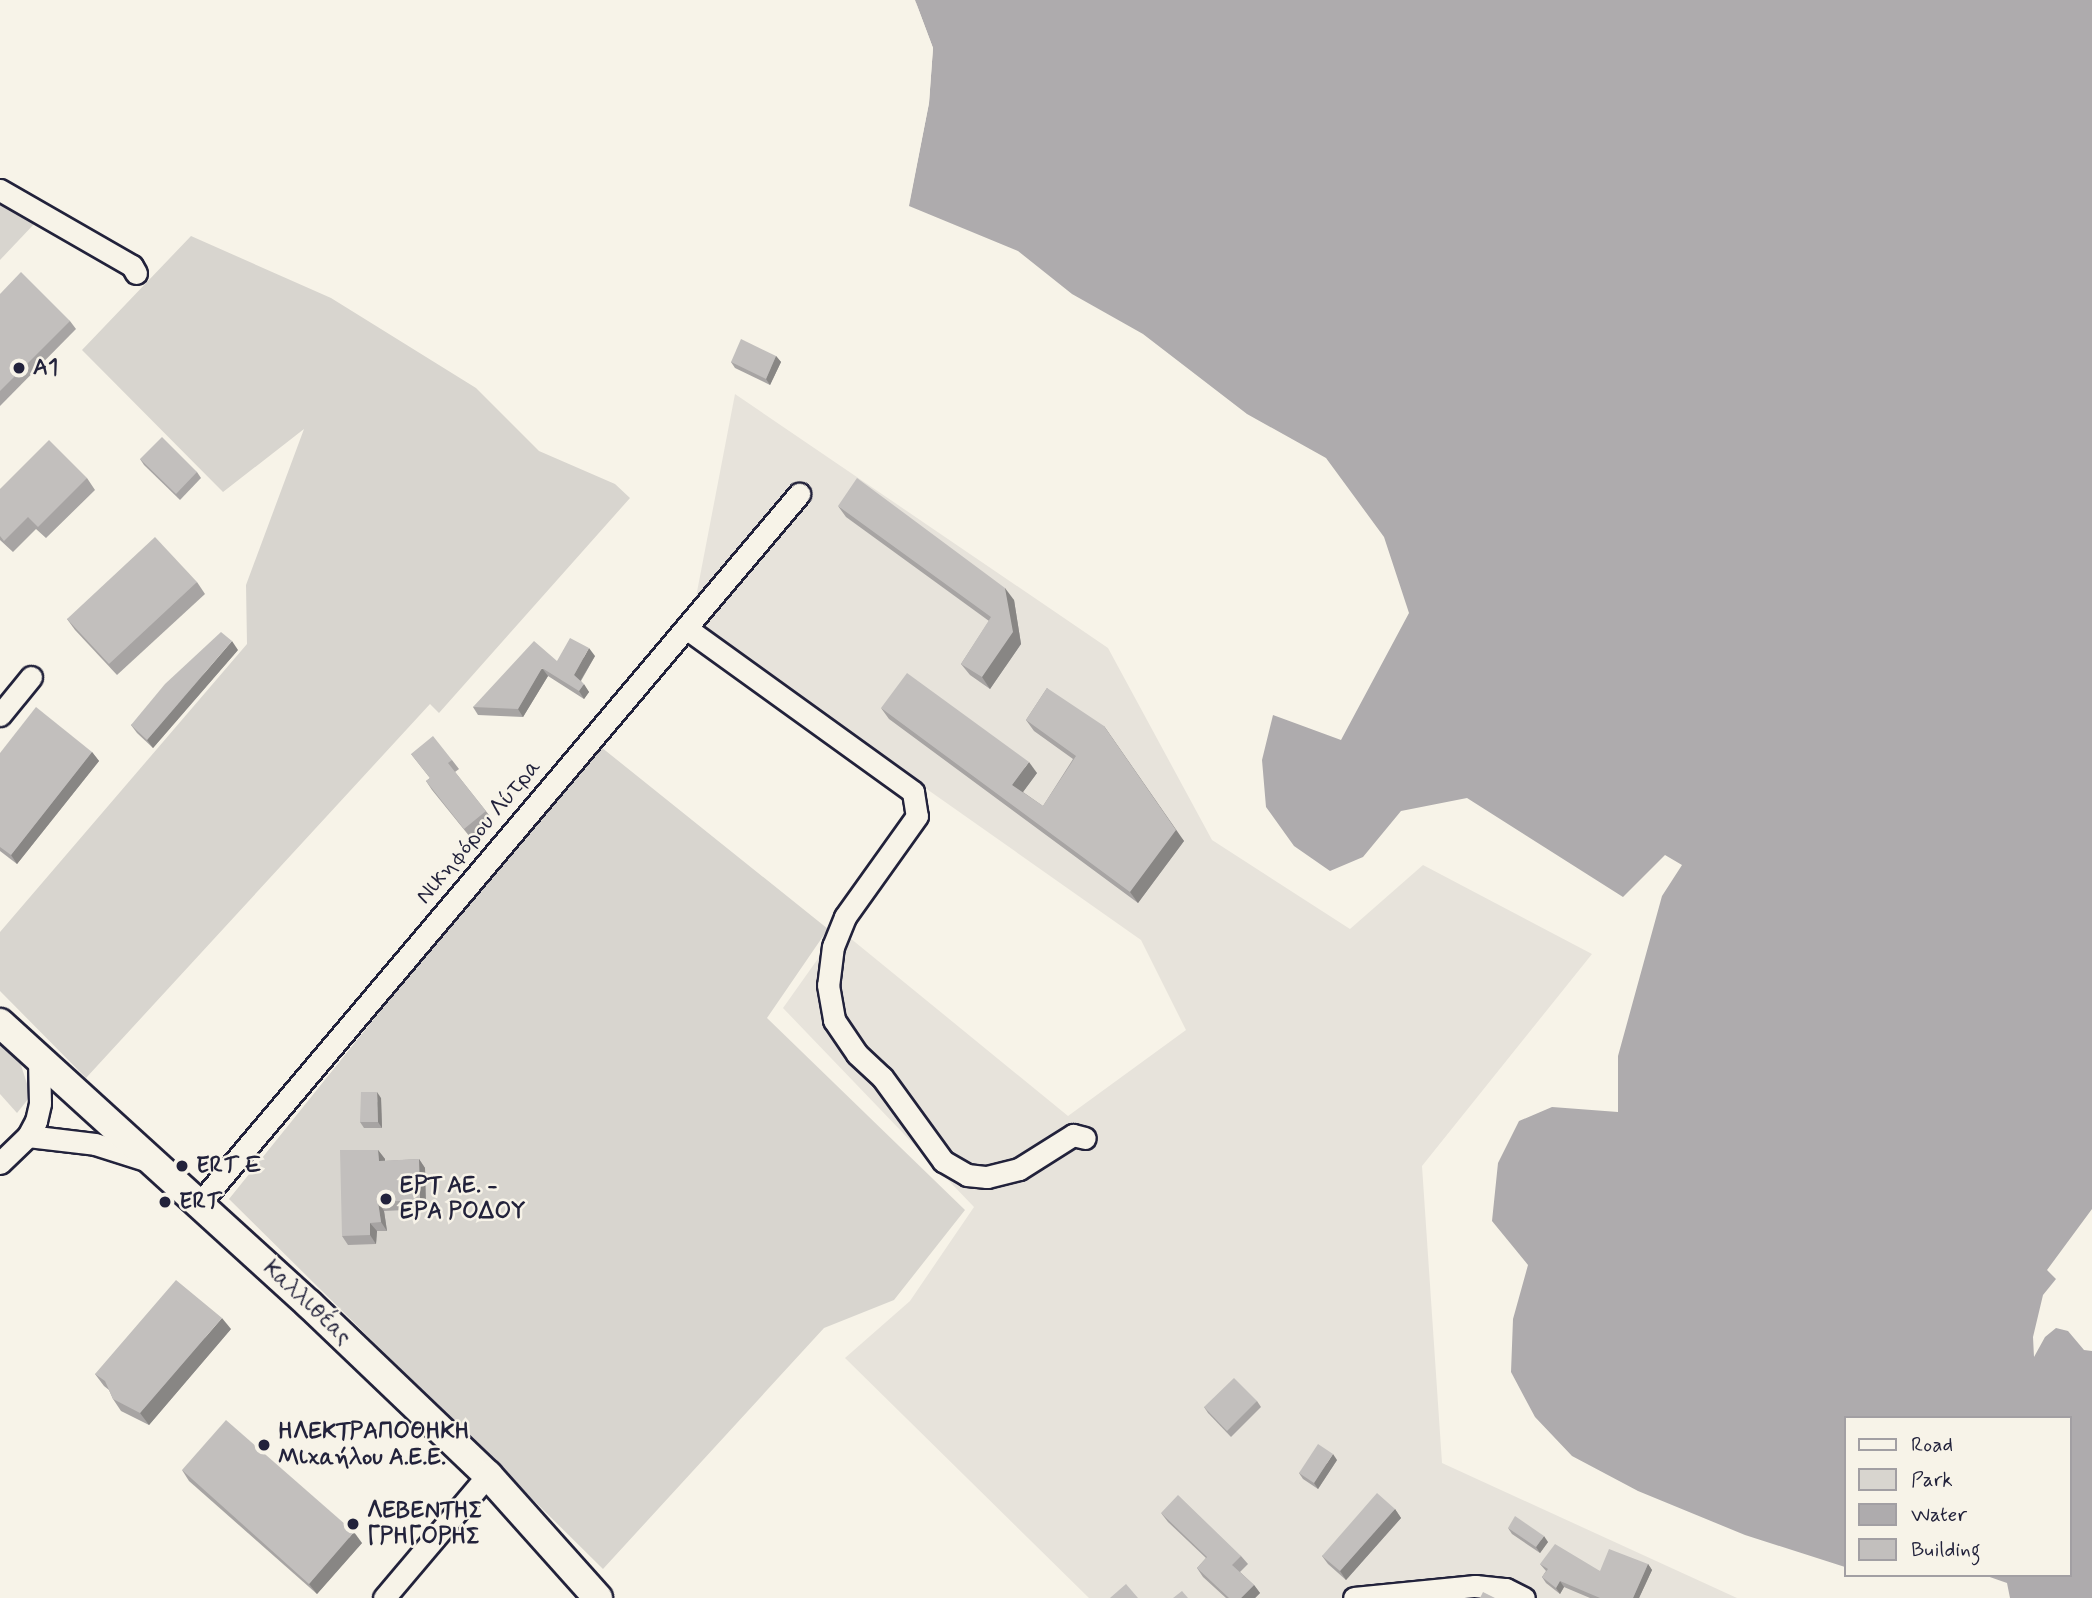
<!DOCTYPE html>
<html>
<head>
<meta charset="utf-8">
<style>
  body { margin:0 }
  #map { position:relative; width:2092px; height:1598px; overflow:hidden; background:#f7f3e8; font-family:Mynerve,sans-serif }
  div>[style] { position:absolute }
  .built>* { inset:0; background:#e7e3db }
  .green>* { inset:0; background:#d8d5cf }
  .water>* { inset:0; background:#aeabad }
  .pier>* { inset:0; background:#f7f3e8 }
  .roads { filter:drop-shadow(2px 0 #22223b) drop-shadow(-2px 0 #22223b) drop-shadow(0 2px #22223b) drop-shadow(0 -2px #22223b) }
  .minor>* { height:21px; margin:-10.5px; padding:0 10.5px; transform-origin:10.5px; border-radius:10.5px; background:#f7f3e8 }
  .major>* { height:28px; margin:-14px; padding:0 14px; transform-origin:14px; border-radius:14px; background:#f7f3e8 }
  .wall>* { inset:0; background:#a7a4a3 }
  .shaded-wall>* { inset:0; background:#888684 }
  .building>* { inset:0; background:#c2bfbd }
  .dots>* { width:19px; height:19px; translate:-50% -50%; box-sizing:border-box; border:4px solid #f7f3e8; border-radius:50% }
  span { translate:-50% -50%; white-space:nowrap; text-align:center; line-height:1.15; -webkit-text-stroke:5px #f7f3e8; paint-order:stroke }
  .poi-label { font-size:23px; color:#22223b; font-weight:700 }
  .left { translate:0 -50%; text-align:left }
  .street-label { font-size:23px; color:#22223b }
  .legend { position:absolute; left:1844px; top:1416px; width:228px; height:161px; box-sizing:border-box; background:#f7f3e8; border:2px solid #a29fa3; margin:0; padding:9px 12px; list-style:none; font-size:21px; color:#22223b }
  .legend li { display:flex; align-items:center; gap:14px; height:35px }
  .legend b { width:35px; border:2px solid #a29fa3 }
</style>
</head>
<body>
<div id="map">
  <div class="built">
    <i style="clip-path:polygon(735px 394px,1108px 648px,1212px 840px,1350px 929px,1423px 865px,1592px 954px,1422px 1166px,1442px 1463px,1737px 1598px,1089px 1598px,845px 1358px,910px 1301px,974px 1207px,783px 1008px,839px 929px,1068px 1116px,1186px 1030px,1141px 940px,691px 623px)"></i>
  </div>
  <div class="green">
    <i style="clip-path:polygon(0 200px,36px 222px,0 260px)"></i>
    <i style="clip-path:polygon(191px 236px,331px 298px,476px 388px,539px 451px,615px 484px,630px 498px,439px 713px,430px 704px,86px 1078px,0 991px,0 932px,247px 644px,246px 585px,304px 429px,223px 492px,82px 350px)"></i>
    <i style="clip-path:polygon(596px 743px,828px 929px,767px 1018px,965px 1210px,894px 1300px,824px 1328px,603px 1569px,229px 1199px)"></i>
    <i style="clip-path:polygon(0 1040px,20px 1062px,29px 1090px,29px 1098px,17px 1113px,0 1094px)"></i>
  </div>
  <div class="water">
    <i style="clip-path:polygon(915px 0,2092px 0,2092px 1209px,2047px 1270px,2056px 1279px,2043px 1295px,2033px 1337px,2034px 1357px,2045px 1337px,2056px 1328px,2068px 1331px,2084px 1350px,2092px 1351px,2092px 1598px,2010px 1598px,2007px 1583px,1984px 1575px,2069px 1575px,2069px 1418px,1845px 1418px,1845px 1567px,1745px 1535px,1638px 1491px,1572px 1456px,1535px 1417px,1511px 1372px,1513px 1319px,1528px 1265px,1492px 1221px,1498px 1163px,1519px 1121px,1552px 1107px,1618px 1112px,1618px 1056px,1662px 896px,1682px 865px,1665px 855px,1623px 897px,1467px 798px,1401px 811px,1363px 857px,1330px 871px,1294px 846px,1266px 807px,1262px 760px,1273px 715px,1341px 740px,1409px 613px,1384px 537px,1326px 458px,1247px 414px,1143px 334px,1072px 294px,1018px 251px,909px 206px,929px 103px,933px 48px)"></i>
  </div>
  <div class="pier">
    <i style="clip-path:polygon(915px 0,933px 48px,929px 103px,908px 209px,926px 103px,930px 49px)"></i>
  </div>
  <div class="roads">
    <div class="minor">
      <i style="left:0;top:190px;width:152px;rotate:29.9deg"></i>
      <i style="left:132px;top:266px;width:8px;rotate:60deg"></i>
      <i style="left:686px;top:628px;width:280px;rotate:35.8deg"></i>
      <i style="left:913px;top:792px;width:24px;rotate:81deg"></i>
      <i style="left:917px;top:816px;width:124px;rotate:125.5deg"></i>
      <i style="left:845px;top:917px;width:31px;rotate:112deg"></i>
      <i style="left:833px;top:946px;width:39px;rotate:97deg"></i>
      <i style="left:828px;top:985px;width:36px;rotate:80deg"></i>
      <i style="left:834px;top:1020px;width:41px;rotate:55.9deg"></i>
      <i style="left:857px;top:1054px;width:34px;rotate:43deg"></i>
      <i style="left:882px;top:1077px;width:104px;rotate:54deg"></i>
      <i style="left:943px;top:1161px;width:28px;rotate:30deg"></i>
      <i style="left:967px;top:1175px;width:20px;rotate:6deg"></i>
      <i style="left:987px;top:1177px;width:33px;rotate:-14deg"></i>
      <i style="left:1019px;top:1169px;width:64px;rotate:-32.2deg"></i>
      <i style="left:1073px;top:1135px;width:12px;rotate:14deg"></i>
      <i style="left:0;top:715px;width:49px;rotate:-50.8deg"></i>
      <i style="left:28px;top:1136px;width:67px;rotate:6.8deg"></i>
      <i style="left:95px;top:1144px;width:57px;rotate:17.5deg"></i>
      <i style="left:0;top:1163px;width:39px;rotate:-44deg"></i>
      <i style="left:28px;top:1136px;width:17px;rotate:-62deg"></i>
      <i style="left:36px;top:1121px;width:18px;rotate:-77deg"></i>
      <i style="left:40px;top:1103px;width:45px;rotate:-91.3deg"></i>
      <i style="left:199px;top:1204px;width:930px;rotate:-49.8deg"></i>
      <i style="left:384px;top:1598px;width:161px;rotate:-49.8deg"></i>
      <i style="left:1354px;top:1598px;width:122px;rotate:-5.7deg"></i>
      <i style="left:1475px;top:1586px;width:31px;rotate:6deg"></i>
      <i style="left:1506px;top:1589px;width:20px;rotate:27deg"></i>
    </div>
    <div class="major">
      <i style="left:0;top:1023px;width:418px;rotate:42.3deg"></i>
      <i style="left:309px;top:1304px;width:248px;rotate:43.7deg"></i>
      <i style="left:488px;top:1475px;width:165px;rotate:48.2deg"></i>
    </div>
  </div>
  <div class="wall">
    <i style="clip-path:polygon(0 294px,70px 321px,76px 329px,0 406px)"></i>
    <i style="clip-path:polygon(776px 356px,781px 362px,770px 385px,735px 368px,731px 362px)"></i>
    <i style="clip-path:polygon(140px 459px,197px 472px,201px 478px,180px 500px,144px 465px)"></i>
    <i style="clip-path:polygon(87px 478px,95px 490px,46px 538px,36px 529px,13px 552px,0 540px,0 489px)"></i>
    <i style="clip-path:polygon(838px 506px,1014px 600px,1021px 644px,990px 689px,970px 675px,961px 664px,989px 621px,846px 517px)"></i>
    <i style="clip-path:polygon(197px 582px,205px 594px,117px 675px,75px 630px,67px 619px)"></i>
    <i style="clip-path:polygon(238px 650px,153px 748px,137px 733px,131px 725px)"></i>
    <i style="clip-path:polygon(595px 656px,581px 681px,589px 692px,584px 699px,548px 676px,523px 717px,478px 715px,473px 707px,557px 661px)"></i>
    <i style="clip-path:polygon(1047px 688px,1184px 841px,1138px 903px,889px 719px,881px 708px,1037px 773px,1023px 792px,1043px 806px,1073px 759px,1034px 731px,1026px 720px)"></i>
    <i style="clip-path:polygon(92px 752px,99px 761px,17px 864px,0 851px,0 753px)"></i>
    <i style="clip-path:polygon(411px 754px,452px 760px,459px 769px,455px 772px,493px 820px,470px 837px,432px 790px,426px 781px,430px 778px)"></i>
    <i style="clip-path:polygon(381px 1098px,382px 1128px,364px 1128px,360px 1122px)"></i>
    <i style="clip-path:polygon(378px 1150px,385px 1159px,385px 1161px,419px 1159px,425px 1168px,426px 1209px,384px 1211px,387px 1231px,377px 1231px,376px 1244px,348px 1245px,342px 1236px)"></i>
    <i style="clip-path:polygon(231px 1329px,149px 1425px,121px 1411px,113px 1399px,109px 1390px,104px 1386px,95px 1374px)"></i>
    <i style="clip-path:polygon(1257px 1401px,1261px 1407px,1231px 1437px,1208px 1413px,1204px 1407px)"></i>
    <i style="clip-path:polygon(1337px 1460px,1318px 1489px,1303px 1479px,1299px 1473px)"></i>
    <i style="clip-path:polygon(182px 1470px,362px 1543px,317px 1594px,189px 1481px)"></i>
    <i style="clip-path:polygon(1395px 1509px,1401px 1518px,1346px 1580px,1328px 1564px,1322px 1556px)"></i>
    <i style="clip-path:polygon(1161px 1513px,1241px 1556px,1248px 1564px,1240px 1572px,1254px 1585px,1260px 1593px,1255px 1598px,1226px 1598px,1203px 1577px,1197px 1568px,1206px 1558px,1168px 1522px)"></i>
    <i style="clip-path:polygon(1508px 1528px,1548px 1542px,1540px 1553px,1512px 1534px)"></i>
    <i style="clip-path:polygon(1540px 1564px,1600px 1571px,1648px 1564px,1652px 1570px,1639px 1598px,1590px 1598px,1564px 1587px,1560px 1594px,1546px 1583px,1542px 1577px,1546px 1571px)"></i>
  </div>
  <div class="shaded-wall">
    <i style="clip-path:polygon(776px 356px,781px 362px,770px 385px,766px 379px)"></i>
    <i style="clip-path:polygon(1005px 588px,1014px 600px,1021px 644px,990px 689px,982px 677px)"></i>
    <i style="clip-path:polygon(232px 641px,238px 650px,153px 748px,147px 740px)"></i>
    <i style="clip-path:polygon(589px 648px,595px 656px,579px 683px,574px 675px)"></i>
    <i style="clip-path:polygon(542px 668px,548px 676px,523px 717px,518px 709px)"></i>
    <i style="clip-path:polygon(584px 684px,589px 692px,584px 699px,579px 691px)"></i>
    <i style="clip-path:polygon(1104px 726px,1184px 841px,1138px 903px,1130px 892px)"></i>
    <i style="clip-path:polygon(92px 752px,99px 761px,17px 864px,11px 855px)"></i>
    <i style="clip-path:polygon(1029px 762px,1037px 773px,1020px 796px,1012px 785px)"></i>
    <i style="clip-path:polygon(377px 1092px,381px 1098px,382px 1128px,378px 1122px)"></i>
    <i style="clip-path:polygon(378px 1150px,385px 1159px,385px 1170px,379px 1161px)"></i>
    <i style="clip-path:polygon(419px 1159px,425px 1168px,426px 1209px,420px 1200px)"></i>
    <i style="clip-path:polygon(378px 1202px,384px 1211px,387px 1231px,381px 1222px)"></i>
    <i style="clip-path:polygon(370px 1223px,377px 1231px,376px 1244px,370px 1235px)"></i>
    <i style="clip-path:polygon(222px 1318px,231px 1329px,149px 1425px,140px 1413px)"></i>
    <i style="clip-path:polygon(1333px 1454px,1337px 1460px,1318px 1489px,1314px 1483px)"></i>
    <i style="clip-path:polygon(1395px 1509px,1401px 1518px,1346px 1580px,1340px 1571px)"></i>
    <i style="clip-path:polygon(354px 1532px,362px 1543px,317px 1594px,309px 1584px)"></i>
    <i style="clip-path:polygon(1544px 1536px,1548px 1542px,1540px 1553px,1536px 1547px)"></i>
    <i style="clip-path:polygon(1648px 1564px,1652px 1570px,1639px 1598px,1633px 1598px)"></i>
    <i style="clip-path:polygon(1560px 1581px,1564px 1587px,1560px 1594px,1556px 1588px)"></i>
    <i style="clip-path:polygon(1254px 1585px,1260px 1593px,1255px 1598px,1241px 1598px)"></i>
  </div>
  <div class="building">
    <i style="clip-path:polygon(21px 272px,70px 321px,0 391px,0 294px)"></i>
    <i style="clip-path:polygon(741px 339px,776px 356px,766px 379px,731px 362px)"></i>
    <i style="clip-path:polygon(162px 437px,197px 472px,176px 494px,140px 459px)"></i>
    <i style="clip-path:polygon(49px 440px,87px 478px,38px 527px,28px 517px,4px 541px,0 536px,0 489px)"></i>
    <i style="clip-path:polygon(857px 478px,1005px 588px,1013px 632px,982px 677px,961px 664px,991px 617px,838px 506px)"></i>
    <i style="clip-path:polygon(155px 537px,197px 582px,109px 664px,67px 619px)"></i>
    <i style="clip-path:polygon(221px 632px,232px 641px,147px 740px,131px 725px,165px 684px)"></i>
    <i style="clip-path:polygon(570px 638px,589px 648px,574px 675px,584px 684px,579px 691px,542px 668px,518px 709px,473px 707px,534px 641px,557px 661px)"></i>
    <i style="clip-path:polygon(907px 673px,1029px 762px,1012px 785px,1043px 806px,1076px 756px,1026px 720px,1047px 688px,1104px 726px,1176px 830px,1130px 892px,881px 708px)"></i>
    <i style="clip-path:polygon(36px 707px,92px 752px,11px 855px,0 847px,0 753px)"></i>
    <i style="clip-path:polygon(433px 736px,452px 760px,448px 763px,486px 811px,464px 829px,426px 781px,430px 778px,411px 754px)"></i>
    <i style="clip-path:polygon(361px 1092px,377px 1092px,378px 1122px,360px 1122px)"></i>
    <i style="clip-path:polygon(340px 1150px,378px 1150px,379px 1161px,419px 1159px,420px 1200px,378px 1202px,381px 1222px,370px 1223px,370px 1235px,342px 1236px)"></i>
    <i style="clip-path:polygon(176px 1280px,222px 1318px,140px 1413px,113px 1399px,105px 1381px,95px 1374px)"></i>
    <i style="clip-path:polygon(1234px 1378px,1257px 1401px,1227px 1431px,1204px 1407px)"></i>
    <i style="clip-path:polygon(226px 1420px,354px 1532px,309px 1584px,182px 1470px)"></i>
    <i style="clip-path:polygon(1318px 1444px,1333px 1454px,1314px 1483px,1299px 1473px)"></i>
    <i style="clip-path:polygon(1377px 1493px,1395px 1509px,1340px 1571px,1322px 1556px)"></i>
    <i style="clip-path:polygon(1178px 1495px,1241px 1556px,1232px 1565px,1254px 1585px,1241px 1598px,1229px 1598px,1197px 1568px,1207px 1557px,1161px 1513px)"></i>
    <i style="clip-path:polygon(1515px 1516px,1544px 1536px,1536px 1547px,1508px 1528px)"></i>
    <i style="clip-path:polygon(1555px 1544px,1600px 1571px,1609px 1549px,1648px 1564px,1633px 1598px,1600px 1598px,1560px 1581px,1556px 1588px,1542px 1577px,1548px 1569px,1540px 1564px)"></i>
    <i style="clip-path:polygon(1126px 1584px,1138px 1598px,1110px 1598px)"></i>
    <i style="clip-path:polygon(1182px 1591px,1188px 1598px,1173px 1598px)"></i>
    <i style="clip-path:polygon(1483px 1592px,1495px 1598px,1480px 1598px)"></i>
  </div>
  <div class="dots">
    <i style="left:19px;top:368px;background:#22223b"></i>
    <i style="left:182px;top:1166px;background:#22223b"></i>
    <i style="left:386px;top:1199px;background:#22223b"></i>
    <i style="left:165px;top:1202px;background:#22223b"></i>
    <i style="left:264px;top:1445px;background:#22223b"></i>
    <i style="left:353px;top:1524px;background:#22223b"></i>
  </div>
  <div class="poi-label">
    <span class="left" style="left:33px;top:368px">A1</span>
    <span class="left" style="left:196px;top:1166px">ERT E</span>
    <span class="left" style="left:400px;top:1199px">ΕΡΤ ΑΕ. -<br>ΕΡΑ ΡΟΔΟΥ</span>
    <span class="left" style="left:179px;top:1202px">ERT</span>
    <span class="left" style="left:278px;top:1445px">ΗΛΕΚΤΡΑΠΟΘΗΚΗ<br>Μιχαήλου Α.Ε.Ε.</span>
    <span class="left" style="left:367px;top:1524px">ΛΕΒΕΝΤΗΣ<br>ΓΡΗΓΟΡΗΣ</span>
  </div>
  <div class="street-label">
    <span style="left:479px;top:832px;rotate:-50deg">Νικηφόρου Λύτρα</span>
    <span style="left:307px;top:1303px;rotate:43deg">Καλλιθέας</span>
  </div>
  <ul class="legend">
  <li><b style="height:9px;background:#f7f3e8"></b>Road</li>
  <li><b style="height:19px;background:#d8d5cf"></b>Park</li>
  <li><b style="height:19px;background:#aeabad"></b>Water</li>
  <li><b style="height:19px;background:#c2bfbd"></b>Building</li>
  </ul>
</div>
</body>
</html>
